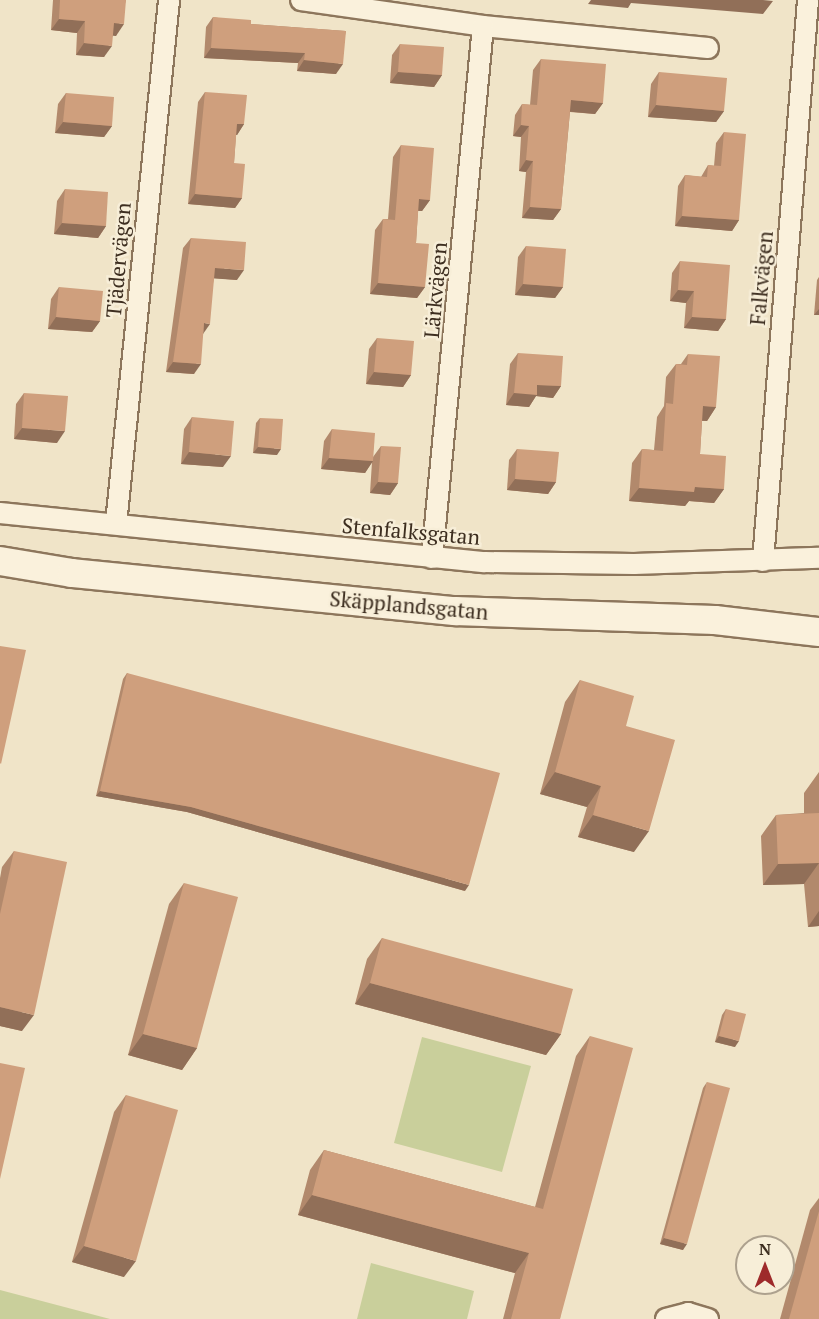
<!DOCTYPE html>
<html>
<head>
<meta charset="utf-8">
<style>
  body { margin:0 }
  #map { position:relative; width:819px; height:1319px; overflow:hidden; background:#f0e4c8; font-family:"PT Serif",serif }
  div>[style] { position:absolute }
  .green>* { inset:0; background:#c9cf9b }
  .roads { filter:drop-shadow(2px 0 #8d765c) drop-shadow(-2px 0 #8d765c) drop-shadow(0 2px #8d765c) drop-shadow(0 -2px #8d765c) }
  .street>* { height:20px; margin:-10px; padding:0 10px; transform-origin:10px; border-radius:10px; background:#faf1dc }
  .secondary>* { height:28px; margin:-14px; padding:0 14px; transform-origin:14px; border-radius:14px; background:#faf1dc }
  .wall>* { inset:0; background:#b2896c }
  .shaded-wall>* { inset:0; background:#916f58 }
  .building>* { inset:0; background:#cf9f7d }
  span { translate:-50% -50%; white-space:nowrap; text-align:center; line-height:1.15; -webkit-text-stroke:5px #f7eed8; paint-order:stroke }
  .street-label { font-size:21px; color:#3d2e20 }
  .north { position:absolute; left:735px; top:1235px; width:60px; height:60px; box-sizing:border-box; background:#f7eed8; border:2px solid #ada18e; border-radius:50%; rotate:0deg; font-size:16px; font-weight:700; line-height:24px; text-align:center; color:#3d2e20 }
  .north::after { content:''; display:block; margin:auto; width:21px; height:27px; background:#9e2a2b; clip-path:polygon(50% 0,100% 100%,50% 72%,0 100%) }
</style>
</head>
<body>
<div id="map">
  <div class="green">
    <i style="clip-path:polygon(422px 1037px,531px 1066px,502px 1172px,394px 1143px)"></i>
    <i style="clip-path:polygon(371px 1263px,474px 1291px,467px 1319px,357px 1319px)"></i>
    <i style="clip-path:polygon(0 1290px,110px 1319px,0 1319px)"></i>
  </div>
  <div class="roads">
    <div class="street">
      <i style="left:301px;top:0;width:184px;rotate:8.1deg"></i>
      <i style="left:483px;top:26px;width:226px;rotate:5.6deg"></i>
      <i style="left:0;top:513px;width:487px;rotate:5.8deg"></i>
      <i style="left:485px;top:562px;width:149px;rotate:0.8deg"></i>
      <i style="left:634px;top:564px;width:185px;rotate:-1.9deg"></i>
      <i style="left:116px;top:524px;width:527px;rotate:-84.22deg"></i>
      <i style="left:432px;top:558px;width:534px;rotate:-84.52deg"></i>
      <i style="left:763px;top:561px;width:563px;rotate:-85.41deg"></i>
      <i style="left:666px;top:1319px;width:23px;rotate:-15deg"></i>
      <i style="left:688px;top:1313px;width:21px;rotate:17deg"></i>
    </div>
    <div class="secondary">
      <i style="left:0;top:561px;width:73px;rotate:9.5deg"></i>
      <i style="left:72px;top:573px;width:385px;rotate:5.7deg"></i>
      <i style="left:455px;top:611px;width:260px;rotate:2deg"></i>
      <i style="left:715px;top:620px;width:105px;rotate:6.6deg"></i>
    </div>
  </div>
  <div class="wall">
    <i style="clip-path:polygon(53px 0,126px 0,116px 36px,113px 35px,104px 57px,76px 55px,77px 33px,51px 30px)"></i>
    <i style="clip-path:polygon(213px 17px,251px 24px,346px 31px,336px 74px,297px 71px,298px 63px,204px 58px,206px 27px)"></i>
    <i style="clip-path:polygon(400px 44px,442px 75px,434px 87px,390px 83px,392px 55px)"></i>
    <i style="clip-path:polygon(541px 59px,603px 103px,595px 114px,570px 112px,561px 209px,553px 220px,522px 218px,526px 172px,519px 171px,521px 137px,513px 136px,515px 115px,522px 104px,530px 105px,533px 70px)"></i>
    <i style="clip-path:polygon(659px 72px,724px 111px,716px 122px,648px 117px,651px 84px)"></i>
    <i style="clip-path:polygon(205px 92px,244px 124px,237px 135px,236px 135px,234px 163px,242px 198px,235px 208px,188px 204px,198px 102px)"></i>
    <i style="clip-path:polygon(66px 93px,112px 126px,104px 137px,55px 133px,58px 104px)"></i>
    <i style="clip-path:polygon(724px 132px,739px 220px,732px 231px,675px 226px,678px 186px,685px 175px,701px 177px,708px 165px,714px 166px,716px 143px)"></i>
    <i style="clip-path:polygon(401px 145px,430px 200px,422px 211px,418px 211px,416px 243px,425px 287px,417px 298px,370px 294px,375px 230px,383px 219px,388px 219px,393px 157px)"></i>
    <i style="clip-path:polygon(65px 189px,106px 226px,98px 238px,54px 234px,57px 201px)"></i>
    <i style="clip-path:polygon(191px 238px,237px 280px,214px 278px,203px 334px,194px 374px,166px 372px,183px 248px)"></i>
    <i style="clip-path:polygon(526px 246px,563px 287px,555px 298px,515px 295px,518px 257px)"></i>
    <i style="clip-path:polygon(680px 261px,726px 319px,718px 331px,684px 328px,686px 303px,670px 301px,672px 273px)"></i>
    <i style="clip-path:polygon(819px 277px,819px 315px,814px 315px,817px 280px)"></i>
    <i style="clip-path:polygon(59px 287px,100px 321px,92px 332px,48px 329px,51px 299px)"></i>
    <i style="clip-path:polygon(377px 338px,411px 375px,403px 387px,366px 384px,369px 349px)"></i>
    <i style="clip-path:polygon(518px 353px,561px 386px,553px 398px,536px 396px,529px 407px,506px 405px,510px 364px)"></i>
    <i style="clip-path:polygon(688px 354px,716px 407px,707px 421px,702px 421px,700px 454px,724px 489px,714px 503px,689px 501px,685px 506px,629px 501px,632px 463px,642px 449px,654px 450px,657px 417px,664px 406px,666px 377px,676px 364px,681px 364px)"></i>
    <i style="clip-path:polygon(24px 393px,57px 443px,14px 439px,16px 404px)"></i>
    <i style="clip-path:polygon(192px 417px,223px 467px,181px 464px,184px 429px)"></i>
    <i style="clip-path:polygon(260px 418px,277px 455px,253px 453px,256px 423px)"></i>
    <i style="clip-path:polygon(332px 429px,373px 457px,381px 446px,398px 483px,390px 495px,370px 493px,372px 462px,365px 473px,321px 469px,324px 441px)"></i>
    <i style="clip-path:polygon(517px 449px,556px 482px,548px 494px,507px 490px,509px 460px)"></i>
    <i style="clip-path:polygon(127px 673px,465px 891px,187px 812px,96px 796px,123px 679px)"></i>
    <i style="clip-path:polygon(580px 680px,626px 726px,634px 852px,578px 837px,587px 807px,540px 794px,565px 702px)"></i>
    <i style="clip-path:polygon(819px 772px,819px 926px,808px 927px,804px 884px,763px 885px,761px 836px,776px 815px,804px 813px,804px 793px)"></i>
    <i style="clip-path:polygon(14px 851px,22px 1031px,0 1026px,0 878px,2px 867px)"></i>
    <i style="clip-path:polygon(184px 883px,197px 1048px,182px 1070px,128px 1055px,169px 904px)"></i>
    <i style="clip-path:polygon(382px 938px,561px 1034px,546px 1055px,355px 1004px,367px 959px)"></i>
    <i style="clip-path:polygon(726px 1009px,735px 1047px,715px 1042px,722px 1015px)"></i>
    <i style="clip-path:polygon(590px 1036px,560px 1319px,503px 1319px,515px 1273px,298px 1215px,310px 1170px,324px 1150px,535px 1207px,576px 1056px)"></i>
    <i style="clip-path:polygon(707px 1082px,683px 1250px,660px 1244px,703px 1088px)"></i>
    <i style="clip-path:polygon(126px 1095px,124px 1277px,72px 1262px,114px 1112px)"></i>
    <i style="clip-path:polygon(819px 1198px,819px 1319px,780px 1319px,810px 1210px)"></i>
  </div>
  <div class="shaded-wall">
    <i style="clip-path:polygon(591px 0,763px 0,773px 1px,763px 14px,631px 3px,628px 8px,588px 4px)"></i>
    <i style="clip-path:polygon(59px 19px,85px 21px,77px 33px,51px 30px)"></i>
    <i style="clip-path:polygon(114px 23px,124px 24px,116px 36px,106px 35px)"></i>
    <i style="clip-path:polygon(84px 43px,112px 46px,104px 57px,76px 55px)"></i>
    <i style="clip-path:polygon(211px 48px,305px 53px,298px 63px,204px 58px)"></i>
    <i style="clip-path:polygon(304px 60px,343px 64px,336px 74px,297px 71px)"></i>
    <i style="clip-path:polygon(398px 72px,442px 75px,434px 87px,390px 83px)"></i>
    <i style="clip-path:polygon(571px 100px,603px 103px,595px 114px,563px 111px)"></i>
    <i style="clip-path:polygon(656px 105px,724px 111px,716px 122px,648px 117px)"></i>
    <i style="clip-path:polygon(63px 122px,112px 126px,104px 137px,55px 133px)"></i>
    <i style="clip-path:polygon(237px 124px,244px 124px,237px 135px,230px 134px)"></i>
    <i style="clip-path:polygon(521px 125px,529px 126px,521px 137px,513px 136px)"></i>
    <i style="clip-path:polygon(526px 160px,533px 161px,526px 172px,519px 171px)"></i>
    <i style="clip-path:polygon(195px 194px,242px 198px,235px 208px,188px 204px)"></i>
    <i style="clip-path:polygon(419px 199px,430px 200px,422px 211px,411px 210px)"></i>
    <i style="clip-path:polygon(530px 207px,561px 209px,553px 220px,522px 218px)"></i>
    <i style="clip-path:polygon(682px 216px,739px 220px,732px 231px,675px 226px)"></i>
    <i style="clip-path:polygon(62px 223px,106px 226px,98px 238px,54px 234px)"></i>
    <i style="clip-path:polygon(215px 268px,244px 270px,237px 280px,208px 278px)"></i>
    <i style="clip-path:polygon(378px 283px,425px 287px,417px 298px,370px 294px)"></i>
    <i style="clip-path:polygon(523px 284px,563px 287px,555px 298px,515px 295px)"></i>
    <i style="clip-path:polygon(678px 290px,694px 291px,686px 303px,670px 301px)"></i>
    <i style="clip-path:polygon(819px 309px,819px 315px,814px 315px)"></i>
    <i style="clip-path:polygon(56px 317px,100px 321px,92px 332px,48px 329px)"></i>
    <i style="clip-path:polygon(692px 317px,726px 319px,718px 331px,684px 328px)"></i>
    <i style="clip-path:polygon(204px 323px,210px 324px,203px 334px)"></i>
    <i style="clip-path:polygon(173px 362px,201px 364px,194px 374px,166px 372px)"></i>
    <i style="clip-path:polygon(374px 372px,411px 375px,403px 387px,366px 384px)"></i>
    <i style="clip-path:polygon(537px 385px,561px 386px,553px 398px,536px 396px,529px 407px,506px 405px,514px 393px)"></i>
    <i style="clip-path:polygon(703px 406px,716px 407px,707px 421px,694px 420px)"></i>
    <i style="clip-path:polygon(22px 428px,65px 431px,57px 443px,14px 439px)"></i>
    <i style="clip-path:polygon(258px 447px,281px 449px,277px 455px,253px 453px)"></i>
    <i style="clip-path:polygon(189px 452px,231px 456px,223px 467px,181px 464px)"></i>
    <i style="clip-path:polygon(329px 458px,373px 461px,365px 473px,321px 469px)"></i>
    <i style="clip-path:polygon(515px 479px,556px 482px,548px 494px,507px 490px)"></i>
    <i style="clip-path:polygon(378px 482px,398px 483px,390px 495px,370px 493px)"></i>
    <i style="clip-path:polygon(695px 487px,724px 489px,714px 503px,689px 501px,685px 506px,629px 501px,639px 488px)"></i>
    <i style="clip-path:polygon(555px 772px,601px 786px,587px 807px,540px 794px)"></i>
    <i style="clip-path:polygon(100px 791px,191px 807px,469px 885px,465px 891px,187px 812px,96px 796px)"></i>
    <i style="clip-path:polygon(593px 815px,649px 831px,634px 852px,578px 837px)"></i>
    <i style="clip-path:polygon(819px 863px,804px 884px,763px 885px,778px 864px)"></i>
    <i style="clip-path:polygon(819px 911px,819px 926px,808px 927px)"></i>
    <i style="clip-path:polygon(370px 983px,561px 1034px,546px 1055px,355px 1004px)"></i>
    <i style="clip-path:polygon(0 1007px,34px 1015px,22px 1031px,0 1026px)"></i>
    <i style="clip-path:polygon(143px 1034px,197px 1048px,182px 1070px,128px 1055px)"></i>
    <i style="clip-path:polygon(719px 1036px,739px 1041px,735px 1047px,715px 1042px)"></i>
    <i style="clip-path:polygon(312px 1195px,529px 1253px,515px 1273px,298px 1215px)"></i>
    <i style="clip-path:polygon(664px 1238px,687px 1244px,683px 1250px,660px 1244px)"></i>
    <i style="clip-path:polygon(84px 1246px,136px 1261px,124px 1277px,72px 1262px)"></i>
  </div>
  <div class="building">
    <i style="clip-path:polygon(60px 0,126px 0,124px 24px,114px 23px,112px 46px,84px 43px,85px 21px,59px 19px)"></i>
    <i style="clip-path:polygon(213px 17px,251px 20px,251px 24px,346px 31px,343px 64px,304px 60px,305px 53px,211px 48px)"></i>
    <i style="clip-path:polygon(400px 44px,444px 47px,442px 75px,398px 72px)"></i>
    <i style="clip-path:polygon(541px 59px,606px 64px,603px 103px,571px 100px,561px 209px,530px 207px,533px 161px,526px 160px,529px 126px,521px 125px,522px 104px,537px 105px)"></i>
    <i style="clip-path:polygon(659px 72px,727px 78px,724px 111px,656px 105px)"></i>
    <i style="clip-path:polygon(205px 92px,247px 95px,244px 124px,237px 124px,234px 163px,245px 164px,242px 198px,195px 194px)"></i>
    <i style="clip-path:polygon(66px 93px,114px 97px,112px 126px,63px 122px)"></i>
    <i style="clip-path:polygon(724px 132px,746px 134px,739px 220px,682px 216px,685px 175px,707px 177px,708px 165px,721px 166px)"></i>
    <i style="clip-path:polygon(401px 145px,434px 148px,430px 200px,419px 199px,416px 243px,429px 244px,425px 287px,378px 283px,383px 219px,395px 220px)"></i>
    <i style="clip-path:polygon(65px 189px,108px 192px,106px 226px,62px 223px)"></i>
    <i style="clip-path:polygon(191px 238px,246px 242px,244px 270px,215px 268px,210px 324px,204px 323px,201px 364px,173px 362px)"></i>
    <i style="clip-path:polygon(526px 246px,566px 249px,563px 287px,523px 284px)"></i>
    <i style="clip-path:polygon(680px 261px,730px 265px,726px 319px,692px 317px,694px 291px,678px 290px)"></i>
    <i style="clip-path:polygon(59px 287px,103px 291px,100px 321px,56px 317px)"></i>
    <i style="clip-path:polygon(377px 338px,414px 341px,411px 375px,374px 372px)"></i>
    <i style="clip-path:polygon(518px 353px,563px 356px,561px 386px,537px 385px,537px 395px,514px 393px)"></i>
    <i style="clip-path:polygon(688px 354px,720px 356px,716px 407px,703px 406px,700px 454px,726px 456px,724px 489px,695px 487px,694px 492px,639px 488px,642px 449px,663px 451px,666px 403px,673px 404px,676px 364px,687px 365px)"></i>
    <i style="clip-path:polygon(24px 393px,68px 396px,65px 431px,22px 428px)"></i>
    <i style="clip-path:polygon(192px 417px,234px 421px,231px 456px,189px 452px)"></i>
    <i style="clip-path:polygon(260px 418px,283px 419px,281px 449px,258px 447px)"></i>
    <i style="clip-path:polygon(332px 429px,375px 433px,373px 461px,329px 458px)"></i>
    <i style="clip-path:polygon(381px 446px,401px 447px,398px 483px,378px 482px)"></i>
    <i style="clip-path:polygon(517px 449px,559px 452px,556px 482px,515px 479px)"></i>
    <i style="clip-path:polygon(0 646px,26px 650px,1px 764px,0 763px)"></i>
    <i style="clip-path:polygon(127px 673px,500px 773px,469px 885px,191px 807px,100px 791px)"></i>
    <i style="clip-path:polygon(580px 680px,634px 696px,626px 726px,675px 740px,649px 831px,593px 815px,601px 786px,555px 772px)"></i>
    <i style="clip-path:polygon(819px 813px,819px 868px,819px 863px,778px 864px,776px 815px)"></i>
    <i style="clip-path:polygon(14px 851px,67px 862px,34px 1015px,0 1007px,0 914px)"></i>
    <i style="clip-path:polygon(184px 883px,238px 897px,197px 1048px,143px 1034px)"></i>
    <i style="clip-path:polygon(382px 938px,573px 989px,561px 1034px,370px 983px)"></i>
    <i style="clip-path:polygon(726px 1009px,746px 1014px,739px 1041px,719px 1036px)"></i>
    <i style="clip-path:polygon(590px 1036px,633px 1048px,560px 1319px,511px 1319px,529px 1253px,312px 1195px,324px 1150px,543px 1209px)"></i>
    <i style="clip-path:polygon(0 1063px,25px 1068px,0 1179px)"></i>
    <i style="clip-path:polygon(707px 1082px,730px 1088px,687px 1244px,664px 1238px)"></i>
    <i style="clip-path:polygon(126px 1095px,178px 1110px,136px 1261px,84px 1246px)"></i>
    <i style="clip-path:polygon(819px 1211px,819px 1319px,789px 1319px)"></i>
  </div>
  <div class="street-label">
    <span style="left:118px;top:260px;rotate:-85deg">Tjädervägen</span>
    <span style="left:761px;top:278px;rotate:-85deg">Falkvägen</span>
    <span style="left:435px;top:290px;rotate:-85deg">Lärkvägen</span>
    <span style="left:411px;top:531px;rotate:5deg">Stenfalksgatan</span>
    <span style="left:409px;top:605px;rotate:5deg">Skäpplandsgatan</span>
  </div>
  <div class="north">N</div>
</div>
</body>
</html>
